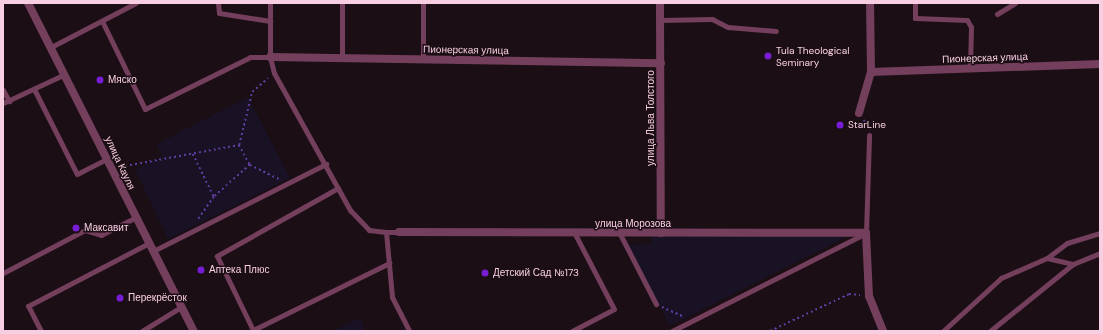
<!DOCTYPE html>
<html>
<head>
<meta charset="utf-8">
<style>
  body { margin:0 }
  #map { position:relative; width:1103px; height:334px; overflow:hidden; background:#1b0e14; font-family:"DM Sans",sans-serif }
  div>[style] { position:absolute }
  .green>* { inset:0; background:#181224 }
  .path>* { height:1.5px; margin-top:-0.75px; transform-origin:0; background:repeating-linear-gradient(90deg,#5d3c9f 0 2px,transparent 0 5px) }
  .lane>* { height:5px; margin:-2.5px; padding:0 2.5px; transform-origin:2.5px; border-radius:2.5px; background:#743f5d }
  .street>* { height:8px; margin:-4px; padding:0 4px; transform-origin:4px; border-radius:4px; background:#743f5d }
  .dots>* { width:11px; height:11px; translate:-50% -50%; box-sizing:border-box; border:2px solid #1b0e14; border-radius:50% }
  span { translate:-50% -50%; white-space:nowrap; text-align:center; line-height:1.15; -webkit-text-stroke:3px #1b0e14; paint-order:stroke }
  .street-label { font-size:10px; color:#f8cee3 }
  .poi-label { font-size:10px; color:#f8cee3 }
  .left { translate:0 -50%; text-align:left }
  .frame { position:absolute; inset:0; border:4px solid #f8cee3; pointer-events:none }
</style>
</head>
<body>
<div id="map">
  <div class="green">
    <i style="clip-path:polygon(248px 97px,290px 178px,168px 239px,135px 169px,162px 156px,157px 144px)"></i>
    <i style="clip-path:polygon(849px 236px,670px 326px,628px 245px,651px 244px,651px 237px)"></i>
    <i style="clip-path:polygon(360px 318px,366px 331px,332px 331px)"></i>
  </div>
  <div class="path">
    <i style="left:864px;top:120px;width:10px;rotate:61deg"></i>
    <i style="left:239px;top:145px;width:55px;rotate:-76.2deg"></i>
    <i style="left:252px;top:92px;width:21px;rotate:-41deg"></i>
    <i style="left:193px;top:154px;width:48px;rotate:64deg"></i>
    <i style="left:250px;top:165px;width:32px;rotate:26deg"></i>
    <i style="left:125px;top:166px;width:116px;rotate:-10.4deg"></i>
    <i style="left:239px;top:145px;width:23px;rotate:61deg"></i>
    <i style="left:250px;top:165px;width:48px;rotate:138.4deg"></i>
    <i style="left:214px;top:197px;width:28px;rotate:125deg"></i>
    <i style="left:662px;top:307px;width:24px;rotate:24deg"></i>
    <i style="left:770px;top:331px;width:87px;rotate:-25.1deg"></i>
    <i style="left:849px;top:294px;width:11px;rotate:5deg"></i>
  </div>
  <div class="lane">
    <i style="left:218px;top:3px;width:10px;rotate:84deg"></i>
    <i style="left:219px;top:13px;width:52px;rotate:8.9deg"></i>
    <i style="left:270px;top:3px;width:54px;rotate:90deg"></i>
    <i style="left:270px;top:57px;width:16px;rotate:76deg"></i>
    <i style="left:274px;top:73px;width:157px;rotate:61deg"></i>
    <i style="left:350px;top:210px;width:28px;rotate:46deg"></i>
    <i style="left:369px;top:230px;width:17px;rotate:7deg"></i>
    <i style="left:342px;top:3px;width:55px;rotate:90deg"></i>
    <i style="left:915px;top:3px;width:15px;rotate:90deg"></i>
    <i style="left:915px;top:18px;width:52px;rotate:2.2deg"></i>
    <i style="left:967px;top:20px;width:8px;rotate:60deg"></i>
    <i style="left:971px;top:27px;width:41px;rotate:91.4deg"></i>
    <i style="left:997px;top:14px;width:21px;rotate:-31deg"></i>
    <i style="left:660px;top:20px;width:52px;rotate:-1.1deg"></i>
    <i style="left:712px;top:19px;width:18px;rotate:27deg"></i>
    <i style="left:728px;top:27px;width:48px;rotate:4.8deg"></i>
    <i style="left:102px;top:21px;width:98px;rotate:64deg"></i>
    <i style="left:145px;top:109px;width:117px;rotate:-26.3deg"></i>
    <i style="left:250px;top:57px;width:20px"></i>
    <i style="left:51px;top:47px;width:96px;rotate:-27.4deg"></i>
    <i style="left:423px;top:60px;width:57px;rotate:-90deg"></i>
    <i style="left:34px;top:89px;width:95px;rotate:63.2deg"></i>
    <i style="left:77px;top:174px;width:35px;rotate:-27deg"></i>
    <i style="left:3px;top:90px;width:13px;rotate:61deg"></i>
    <i style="left:3px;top:103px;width:68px;rotate:-25.1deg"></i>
    <i style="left:338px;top:188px;width:139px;rotate:150.7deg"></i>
    <i style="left:217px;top:256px;width:82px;rotate:64.1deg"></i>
    <i style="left:253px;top:330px;width:152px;rotate:-26.2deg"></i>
    <i style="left:399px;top:232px;width:13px;rotate:180deg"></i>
    <i style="left:386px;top:232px;width:65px;rotate:84.7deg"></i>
    <i style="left:392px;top:297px;width:38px;rotate:63deg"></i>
    <i style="left:620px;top:234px;width:79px;rotate:62.8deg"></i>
    <i style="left:153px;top:251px;width:194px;rotate:-26.7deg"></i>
    <i style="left:1047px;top:258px;width:25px;rotate:-37deg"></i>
    <i style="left:1067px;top:243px;width:34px;rotate:-17deg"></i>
    <i style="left:3px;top:273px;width:93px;rotate:-27.7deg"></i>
    <i style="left:85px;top:230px;width:17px;rotate:17deg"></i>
    <i style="left:101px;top:235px;width:38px;rotate:-27deg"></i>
    <i style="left:41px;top:331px;width:28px;rotate:-117deg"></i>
    <i style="left:28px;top:306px;width:136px;rotate:-27.5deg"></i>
    <i style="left:142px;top:331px;width:46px;rotate:-31.6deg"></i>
    <i style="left:572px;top:331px;width:47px;rotate:-27.6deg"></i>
    <i style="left:614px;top:309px;width:85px;rotate:-117.5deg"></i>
    <i style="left:672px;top:331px;width:217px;rotate:-26.8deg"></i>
    <i style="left:866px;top:233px;width:98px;rotate:-88.2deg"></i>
    <i style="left:943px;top:331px;width:79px;rotate:-42.4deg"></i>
    <i style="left:1001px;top:278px;width:50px;rotate:-23.5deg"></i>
    <i style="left:1047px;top:258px;width:27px;rotate:13deg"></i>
    <i style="left:990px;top:331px;width:107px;rotate:-38.9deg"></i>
    <i style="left:1073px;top:264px;width:29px;rotate:-22deg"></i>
  </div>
  <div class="street">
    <i style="left:28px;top:3px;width:368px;rotate:63.2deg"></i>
    <i style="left:660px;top:3px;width:230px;rotate:89.8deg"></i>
    <i style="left:270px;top:57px;width:391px;rotate:0.9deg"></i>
    <i style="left:871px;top:72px;width:229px;rotate:-2deg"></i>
    <i style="left:859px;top:113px;width:43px;rotate:-73.7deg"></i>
    <i style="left:871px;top:72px;width:69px;rotate:-90.8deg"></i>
    <i style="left:399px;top:232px;width:467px;rotate:0.1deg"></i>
    <i style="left:866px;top:233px;width:63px;rotate:87.3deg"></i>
    <i style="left:869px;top:296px;width:38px;rotate:68deg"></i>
  </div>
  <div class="dots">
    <i style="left:768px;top:56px;background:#781dd6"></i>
    <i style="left:100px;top:80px;background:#781dd6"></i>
    <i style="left:840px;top:125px;background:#781dd6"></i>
    <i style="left:76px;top:228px;background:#781dd6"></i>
    <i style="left:201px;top:270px;background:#781dd6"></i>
    <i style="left:485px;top:273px;background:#781dd6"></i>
    <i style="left:120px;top:298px;background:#781dd6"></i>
  </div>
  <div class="street-label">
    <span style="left:466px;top:50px;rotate:1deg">Пионерская улица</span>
    <span style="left:985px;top:58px;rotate:-2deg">Пионерская улица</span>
    <span style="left:651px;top:118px;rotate:-90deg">улица Льва Толстого</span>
    <span style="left:120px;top:163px;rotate:65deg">улица Кауля</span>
    <span style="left:633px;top:224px">улица Морозова</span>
  </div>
  <div class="poi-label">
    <span class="left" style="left:776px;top:56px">Tula Theological<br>Seminary</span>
    <span class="left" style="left:108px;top:80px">Мяско</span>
    <span class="left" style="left:848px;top:125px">StarLine</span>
    <span class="left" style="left:84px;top:228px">Максавит</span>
    <span class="left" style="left:209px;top:270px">Аптека Плюс</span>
    <span class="left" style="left:493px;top:273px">Детский Сад №173</span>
    <span class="left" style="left:128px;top:298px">Перекрёсток</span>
  </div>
  <div class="frame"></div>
</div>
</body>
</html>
